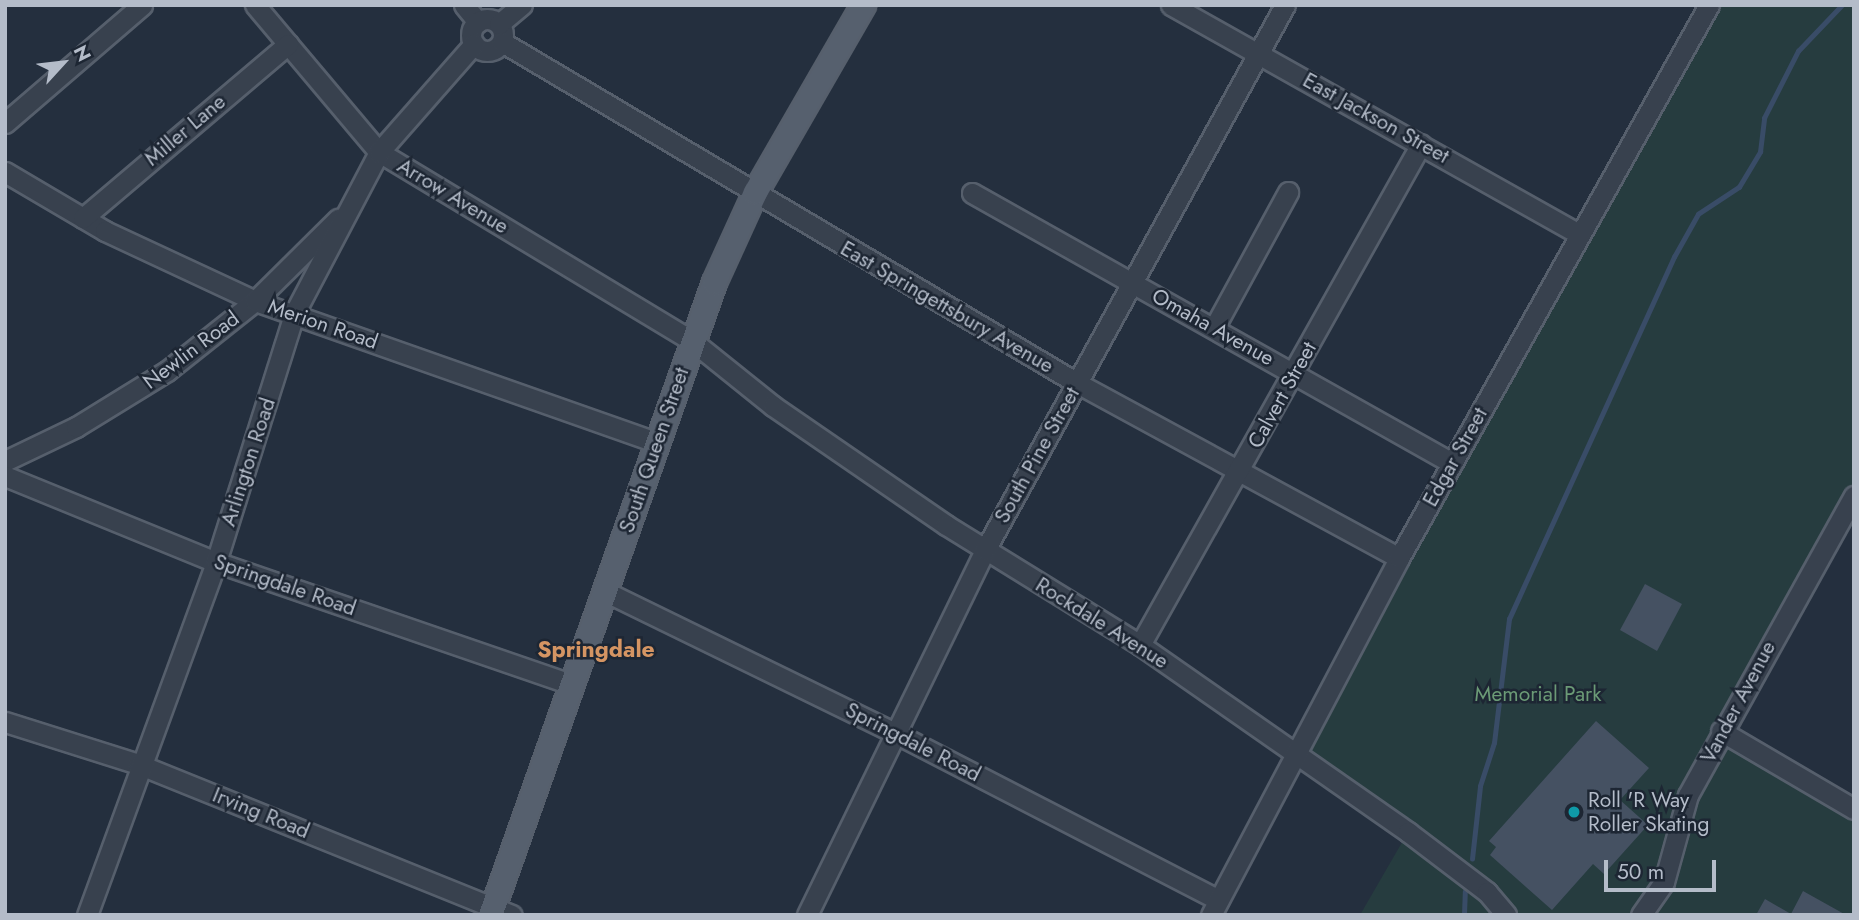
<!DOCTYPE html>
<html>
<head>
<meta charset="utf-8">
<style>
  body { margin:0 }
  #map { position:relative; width:1859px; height:920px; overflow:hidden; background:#242f3e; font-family:Jost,sans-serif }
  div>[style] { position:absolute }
  .green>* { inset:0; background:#263c3f }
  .stream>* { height:4.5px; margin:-2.25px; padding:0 2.25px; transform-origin:2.25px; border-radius:2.25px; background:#394c67 }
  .building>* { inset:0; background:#455162 }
  .roads { filter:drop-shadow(2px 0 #565f6c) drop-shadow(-2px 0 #565f6c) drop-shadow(0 2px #565f6c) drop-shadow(0 -2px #565f6c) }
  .minor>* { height:19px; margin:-9.5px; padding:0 9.5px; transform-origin:9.5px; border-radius:9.5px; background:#38414e }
  .minor>.ring { margin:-9.5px; padding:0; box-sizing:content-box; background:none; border:19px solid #38414e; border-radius:50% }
  .major>* { height:23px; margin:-11.5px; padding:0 11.5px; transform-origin:11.5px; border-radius:11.5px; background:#56606e }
  .dots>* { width:19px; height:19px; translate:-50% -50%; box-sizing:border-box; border:4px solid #1d2633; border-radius:50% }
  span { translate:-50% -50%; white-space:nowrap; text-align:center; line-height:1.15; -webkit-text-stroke:5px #1d2633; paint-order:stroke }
  .street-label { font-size:21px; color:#b4bcc9 }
  .park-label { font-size:21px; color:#6b9a76 }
  .poi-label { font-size:21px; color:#b4bcc9 }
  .left { translate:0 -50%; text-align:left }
  .neighbourhood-label { font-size:23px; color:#d59563; font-weight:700 }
  .frame { position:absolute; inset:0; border:7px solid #b4bcc9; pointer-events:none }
  .north { position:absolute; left:28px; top:28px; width:70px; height:70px; -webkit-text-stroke:5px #1d2633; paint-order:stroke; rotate:63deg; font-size:19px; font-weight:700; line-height:28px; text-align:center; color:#b4bcc9 }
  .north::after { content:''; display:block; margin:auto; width:24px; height:32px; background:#b4bcc9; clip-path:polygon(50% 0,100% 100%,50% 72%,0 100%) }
  .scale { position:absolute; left:1604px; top:860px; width:112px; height:32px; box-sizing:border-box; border:4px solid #b4bcc9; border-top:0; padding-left:9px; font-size:21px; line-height:24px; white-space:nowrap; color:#b4bcc9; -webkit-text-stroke:5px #1d2633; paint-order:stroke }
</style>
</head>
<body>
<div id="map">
  <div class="green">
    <i style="clip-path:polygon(1709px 5px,1854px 5px,1854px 496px,1721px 730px,1854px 809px,1854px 915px,1360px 915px,1408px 832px,1293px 754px)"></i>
  </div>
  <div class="stream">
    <i style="left:1472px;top:859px;width:73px;rotate:-83.7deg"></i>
    <i style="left:1480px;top:786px;width:45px;rotate:-72deg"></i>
    <i style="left:1494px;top:743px;width:125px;rotate:-83.1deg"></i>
    <i style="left:1509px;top:619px;width:398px;rotate:-65.5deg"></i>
    <i style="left:1674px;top:257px;width:49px;rotate:-60.8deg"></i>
    <i style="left:1698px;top:214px;width:49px;rotate:-33.4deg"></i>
    <i style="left:1739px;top:187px;width:41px;rotate:-59deg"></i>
    <i style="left:1760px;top:152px;width:34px;rotate:-83deg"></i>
    <i style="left:1764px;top:118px;width:75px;rotate:-63.1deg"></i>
    <i style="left:1798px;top:51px;width:64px;rotate:-46.3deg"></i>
    <i style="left:1464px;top:915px;width:23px;rotate:-88deg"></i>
  </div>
  <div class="building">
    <i style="clip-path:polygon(1645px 584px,1682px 604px,1657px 651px,1620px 630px)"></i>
    <i style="clip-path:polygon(1596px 721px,1649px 768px,1620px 800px,1648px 825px,1604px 874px,1593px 864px,1552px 910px,1490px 855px,1496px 847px,1489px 841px)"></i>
    <i style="clip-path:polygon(1803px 891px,1846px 915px,1756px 915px,1765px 899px,1791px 914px)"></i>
  </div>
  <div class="roads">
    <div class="minor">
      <i style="left:255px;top:5px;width:192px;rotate:49.9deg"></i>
      <i style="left:379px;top:152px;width:364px;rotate:31.1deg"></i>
      <i style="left:691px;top:340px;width:105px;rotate:38.8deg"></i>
      <i style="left:773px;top:406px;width:210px;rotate:34.5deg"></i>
      <i style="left:946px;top:525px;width:228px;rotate:31.7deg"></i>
      <i style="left:1140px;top:645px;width:327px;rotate:34.9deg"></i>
      <i style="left:1408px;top:832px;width:99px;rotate:37.2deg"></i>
      <i style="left:1487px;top:892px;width:30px;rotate:50deg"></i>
      <i style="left:464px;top:5px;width:22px;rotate:51deg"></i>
      <i style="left:1171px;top:5px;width:468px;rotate:29.3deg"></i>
      <i class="ring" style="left:471px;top:19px;width:13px;height:13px"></i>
      <i style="left:499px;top:24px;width:30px;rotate:-40deg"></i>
      <i style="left:502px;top:42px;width:669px;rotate:30.67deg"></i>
      <i style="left:1077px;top:383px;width:366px;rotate:28.5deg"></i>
      <i style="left:5px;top:123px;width:181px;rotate:-40.7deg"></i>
      <i style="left:5px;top:172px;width:116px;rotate:30.5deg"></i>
      <i style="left:105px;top:231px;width:166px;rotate:25deg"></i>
      <i style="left:255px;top:301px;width:425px;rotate:19.4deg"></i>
      <i style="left:972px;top:193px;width:551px;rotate:29.36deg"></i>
      <i style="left:83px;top:218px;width:269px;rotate:-40.3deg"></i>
      <i style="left:1214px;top:328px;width:155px;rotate:-61.4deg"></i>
      <i style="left:5px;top:461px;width:79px;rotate:-25.6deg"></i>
      <i style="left:76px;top:427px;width:107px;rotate:-31.6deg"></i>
      <i style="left:167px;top:371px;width:112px;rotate:-38.5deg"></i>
      <i style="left:255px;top:301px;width:117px;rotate:-44.7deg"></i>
      <i style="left:5px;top:476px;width:228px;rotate:22.2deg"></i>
      <i style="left:216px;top:562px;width:374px;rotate:19deg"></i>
      <i style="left:604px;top:591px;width:324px;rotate:26deg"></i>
      <i style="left:895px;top:733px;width:364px;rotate:27.3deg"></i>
      <i style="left:1140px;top:645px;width:574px;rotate:-60.71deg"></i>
      <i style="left:5px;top:722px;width:139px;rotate:17.5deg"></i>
      <i style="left:138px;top:764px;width:403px;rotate:22deg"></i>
      <i style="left:1721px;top:731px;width:154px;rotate:30.4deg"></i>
      <i style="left:87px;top:915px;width:376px;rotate:-69.9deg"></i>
      <i style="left:216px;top:562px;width:260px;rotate:-72.5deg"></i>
      <i style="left:294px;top:314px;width:183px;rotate:-62.3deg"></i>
      <i style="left:379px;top:152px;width:144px;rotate:-48.7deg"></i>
      <i style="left:807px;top:915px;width:406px;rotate:-64deg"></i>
      <i style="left:985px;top:550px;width:622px;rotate:-61.17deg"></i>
      <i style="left:1211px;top:915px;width:403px;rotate:-62.2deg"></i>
      <i style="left:1399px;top:558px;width:634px;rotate:-60.73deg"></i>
      <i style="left:1641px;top:915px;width:40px;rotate:-55.1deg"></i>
      <i style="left:1664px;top:882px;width:90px;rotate:-74.6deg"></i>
      <i style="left:1688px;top:795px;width:342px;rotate:-61deg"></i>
    </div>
    <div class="major">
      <i style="left:490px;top:915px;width:671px;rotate:-70.51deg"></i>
      <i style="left:714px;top:282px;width:99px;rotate:-65.5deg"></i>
      <i style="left:755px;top:192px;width:216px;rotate:-60deg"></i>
    </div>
  </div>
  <div class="dots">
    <i style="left:1574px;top:812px;background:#0f9aa8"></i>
  </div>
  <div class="street-label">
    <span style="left:1376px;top:118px;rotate:29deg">East Jackson Street</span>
    <span style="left:185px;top:130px;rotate:-40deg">Miller Lane</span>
    <span style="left:453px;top:196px;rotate:31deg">Arrow Avenue</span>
    <span style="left:947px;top:307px;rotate:30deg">East Springettsbury Avenue</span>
    <span style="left:323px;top:324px;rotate:19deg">Merion Road</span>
    <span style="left:1213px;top:327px;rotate:29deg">Omaha Avenue</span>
    <span style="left:191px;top:350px;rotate:-37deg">Newlin Road</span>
    <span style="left:1282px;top:395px;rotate:-61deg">Calvert Street</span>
    <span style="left:654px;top:450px;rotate:-71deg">South Queen Street</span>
    <span style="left:1037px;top:455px;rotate:-61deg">South Pine Street</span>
    <span style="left:1455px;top:457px;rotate:-61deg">Edgar Street</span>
    <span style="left:248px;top:462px;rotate:-72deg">Arlington Road</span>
    <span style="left:285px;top:585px;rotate:19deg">Springdale Road</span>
    <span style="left:1102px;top:623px;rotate:32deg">Rockdale Avenue</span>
    <span style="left:1738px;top:702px;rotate:-62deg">Vander Avenue</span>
    <span style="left:913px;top:742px;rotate:27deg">Springdale Road</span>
    <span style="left:261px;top:813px;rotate:22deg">Irving Road</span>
  </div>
  <div class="park-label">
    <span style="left:1538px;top:694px">Memorial Park</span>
  </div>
  <div class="poi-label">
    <span class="left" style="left:1588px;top:812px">Roll 'R Way<br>Roller Skating</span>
  </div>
  <div class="neighbourhood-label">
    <span style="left:596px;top:649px">Springdale</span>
  </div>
  <div class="frame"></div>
  <div class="north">N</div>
  <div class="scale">50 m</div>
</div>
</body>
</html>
